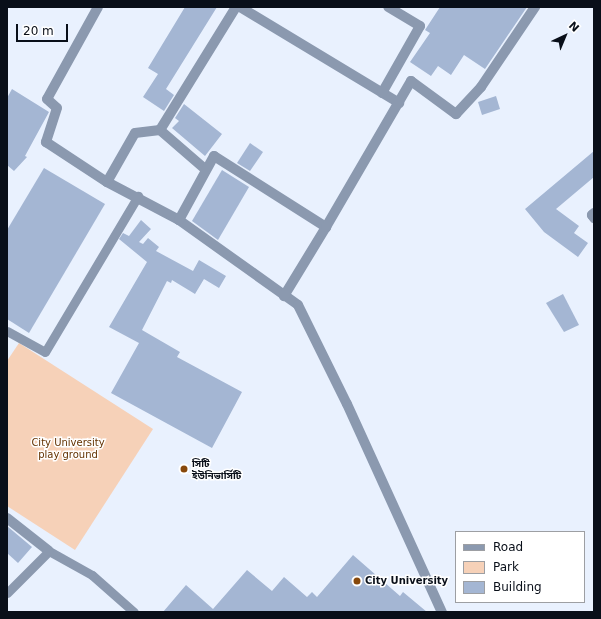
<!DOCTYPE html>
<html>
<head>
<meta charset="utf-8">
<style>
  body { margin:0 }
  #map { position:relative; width:601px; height:619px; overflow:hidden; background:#e9f1fe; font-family:"DejaVu Sans","Noto Sans Bengali",sans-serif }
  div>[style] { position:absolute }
  .green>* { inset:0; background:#f6d1b8 }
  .building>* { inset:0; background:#a4b6d3 }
  .service>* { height:9px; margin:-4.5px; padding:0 4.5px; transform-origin:4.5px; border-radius:4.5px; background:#8b99af }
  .minor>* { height:10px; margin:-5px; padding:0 5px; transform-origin:5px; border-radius:5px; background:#8b99af }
  .dots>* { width:11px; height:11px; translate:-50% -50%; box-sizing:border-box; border:2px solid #fff; border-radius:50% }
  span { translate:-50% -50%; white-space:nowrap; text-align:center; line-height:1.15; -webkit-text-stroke:3px #fff; paint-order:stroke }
  .park-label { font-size:10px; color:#633201 }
  .poi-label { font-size:10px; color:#090f19; font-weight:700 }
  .left { translate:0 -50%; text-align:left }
  .frame { position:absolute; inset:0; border:8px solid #090f19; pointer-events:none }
  .legend { position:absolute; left:455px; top:531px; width:130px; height:72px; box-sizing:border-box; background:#fff; border:1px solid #9d9fa3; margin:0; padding:5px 7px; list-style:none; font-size:12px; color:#090f19 }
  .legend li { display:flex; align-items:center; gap:8px; height:20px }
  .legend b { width:20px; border:1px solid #9d9fa3 }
  .north { position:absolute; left:545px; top:16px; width:40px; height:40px; -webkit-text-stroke:3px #fff; paint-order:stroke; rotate:44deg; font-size:11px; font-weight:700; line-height:16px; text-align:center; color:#090f19 }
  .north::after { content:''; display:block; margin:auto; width:14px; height:18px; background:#090f19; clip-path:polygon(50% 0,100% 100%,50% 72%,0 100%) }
  .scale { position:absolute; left:16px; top:24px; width:52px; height:18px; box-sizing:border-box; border:2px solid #090f19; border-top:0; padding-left:5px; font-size:12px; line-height:14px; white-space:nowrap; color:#090f19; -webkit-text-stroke:3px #fff; paint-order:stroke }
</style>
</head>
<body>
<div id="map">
  <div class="green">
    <i style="clip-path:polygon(19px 343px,153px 429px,75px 550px,7px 506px,7px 361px)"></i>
  </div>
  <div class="building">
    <i style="clip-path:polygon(185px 7px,217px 7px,166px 89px,174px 95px,164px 111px,143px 97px,158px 74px,148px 68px)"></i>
    <i style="clip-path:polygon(440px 7px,527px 7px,485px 69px,464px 55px,451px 75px,438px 66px,431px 76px,410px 62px,430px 33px,425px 30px)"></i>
    <i style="clip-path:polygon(12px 89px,49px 112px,25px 156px,27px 157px,14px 171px,7px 165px,7px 98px)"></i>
    <i style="clip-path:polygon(496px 96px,500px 109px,482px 115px,478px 102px)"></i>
    <i style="clip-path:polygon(184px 104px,222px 134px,205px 156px,172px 128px,179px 121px,175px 118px)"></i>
    <i style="clip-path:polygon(250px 143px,263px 152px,250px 171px,237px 163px)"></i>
    <i style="clip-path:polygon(594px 151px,594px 177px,556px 209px,579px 226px,574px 233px,588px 243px,578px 257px,544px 232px,525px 209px)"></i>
    <i style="clip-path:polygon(44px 168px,105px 204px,29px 333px,7px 319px,7px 230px)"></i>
    <i style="clip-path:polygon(222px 170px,249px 187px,218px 240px,192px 221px)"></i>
    <i style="clip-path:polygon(141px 220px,151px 229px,139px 242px,143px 244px,148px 238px,159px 247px,156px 251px,193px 271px,199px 260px,226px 276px,219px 288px,204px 279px,195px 294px,172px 280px,171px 283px,167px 281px,142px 330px,180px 352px,177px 357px,242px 392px,212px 448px,111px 393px,139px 343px,109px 327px,147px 262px,119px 239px,123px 233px,129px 236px)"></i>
    <i style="clip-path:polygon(563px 294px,579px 325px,564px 332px,546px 303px)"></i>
    <i style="clip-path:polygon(7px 526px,32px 547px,18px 563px,7px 553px)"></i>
    <i style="clip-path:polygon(353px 555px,400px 596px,403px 592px,427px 612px,163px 612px,186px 585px,213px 609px,247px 570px,272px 591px,284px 577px,307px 597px,312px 592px,317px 597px)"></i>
  </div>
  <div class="service">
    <i style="left:7px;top:331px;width:43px;rotate:28.9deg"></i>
    <i style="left:45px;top:352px;width:182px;rotate:-59.2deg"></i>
    <i style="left:7px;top:593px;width:59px;rotate:-45deg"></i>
    <i style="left:49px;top:551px;width:49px;rotate:29.2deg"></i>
    <i style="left:92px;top:575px;width:56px;rotate:41.4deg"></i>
  </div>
  <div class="minor">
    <i style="left:98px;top:7px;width:105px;rotate:119deg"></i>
    <i style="left:47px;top:99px;width:13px;rotate:42deg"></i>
    <i style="left:57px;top:108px;width:36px;rotate:108deg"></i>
    <i style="left:46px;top:142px;width:73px;rotate:33.3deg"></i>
    <i style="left:107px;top:182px;width:81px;rotate:27.8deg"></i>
    <i style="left:179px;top:220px;width:146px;rotate:35.5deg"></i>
    <i style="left:298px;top:305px;width:110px;rotate:63.7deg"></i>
    <i style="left:347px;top:404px;width:229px;rotate:65.5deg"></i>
    <i style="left:240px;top:7px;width:186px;rotate:31.1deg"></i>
    <i style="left:382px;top:93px;width:77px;rotate:-60.4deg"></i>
    <i style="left:420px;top:26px;width:37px;rotate:-149deg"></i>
    <i style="left:205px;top:169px;width:60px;rotate:-139.1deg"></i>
    <i style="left:160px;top:130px;width:145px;rotate:-58.3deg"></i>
    <i style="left:107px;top:182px;width:56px;rotate:-60.3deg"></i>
    <i style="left:135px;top:133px;width:25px;rotate:-7deg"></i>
    <i style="left:594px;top:213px;width:3px;rotate:135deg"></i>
    <i style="left:592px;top:215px;width:4px;rotate:56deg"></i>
    <i style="left:179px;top:220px;width:73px;rotate:-61.3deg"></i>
    <i style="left:214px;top:156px;width:133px;rotate:32.4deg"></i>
    <i style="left:326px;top:227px;width:81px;rotate:121.3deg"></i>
    <i style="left:326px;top:227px;width:169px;rotate:-59.8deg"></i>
    <i style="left:411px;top:81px;width:56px;rotate:36.3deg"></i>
    <i style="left:456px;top:114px;width:37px;rotate:-47deg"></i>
    <i style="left:481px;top:87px;width:97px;rotate:-56deg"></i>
    <i style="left:7px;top:518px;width:53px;rotate:38.2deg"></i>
  </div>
  <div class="dots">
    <i style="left:184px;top:469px;background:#87480b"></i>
    <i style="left:357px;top:581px;background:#87480b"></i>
  </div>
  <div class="park-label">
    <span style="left:68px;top:448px">City University<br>play ground</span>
  </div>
  <div class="poi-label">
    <span class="left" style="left:192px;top:469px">সিটি<br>ইউনিভার্সিটি</span>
    <span class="left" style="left:365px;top:581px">City University</span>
  </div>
  <div class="frame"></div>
  <ul class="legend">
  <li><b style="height:5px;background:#8b99af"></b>Road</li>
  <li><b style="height:11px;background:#f6d1b8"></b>Park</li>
  <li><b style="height:11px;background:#a4b6d3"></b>Building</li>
  </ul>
  <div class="north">N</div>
  <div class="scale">20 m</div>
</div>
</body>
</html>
